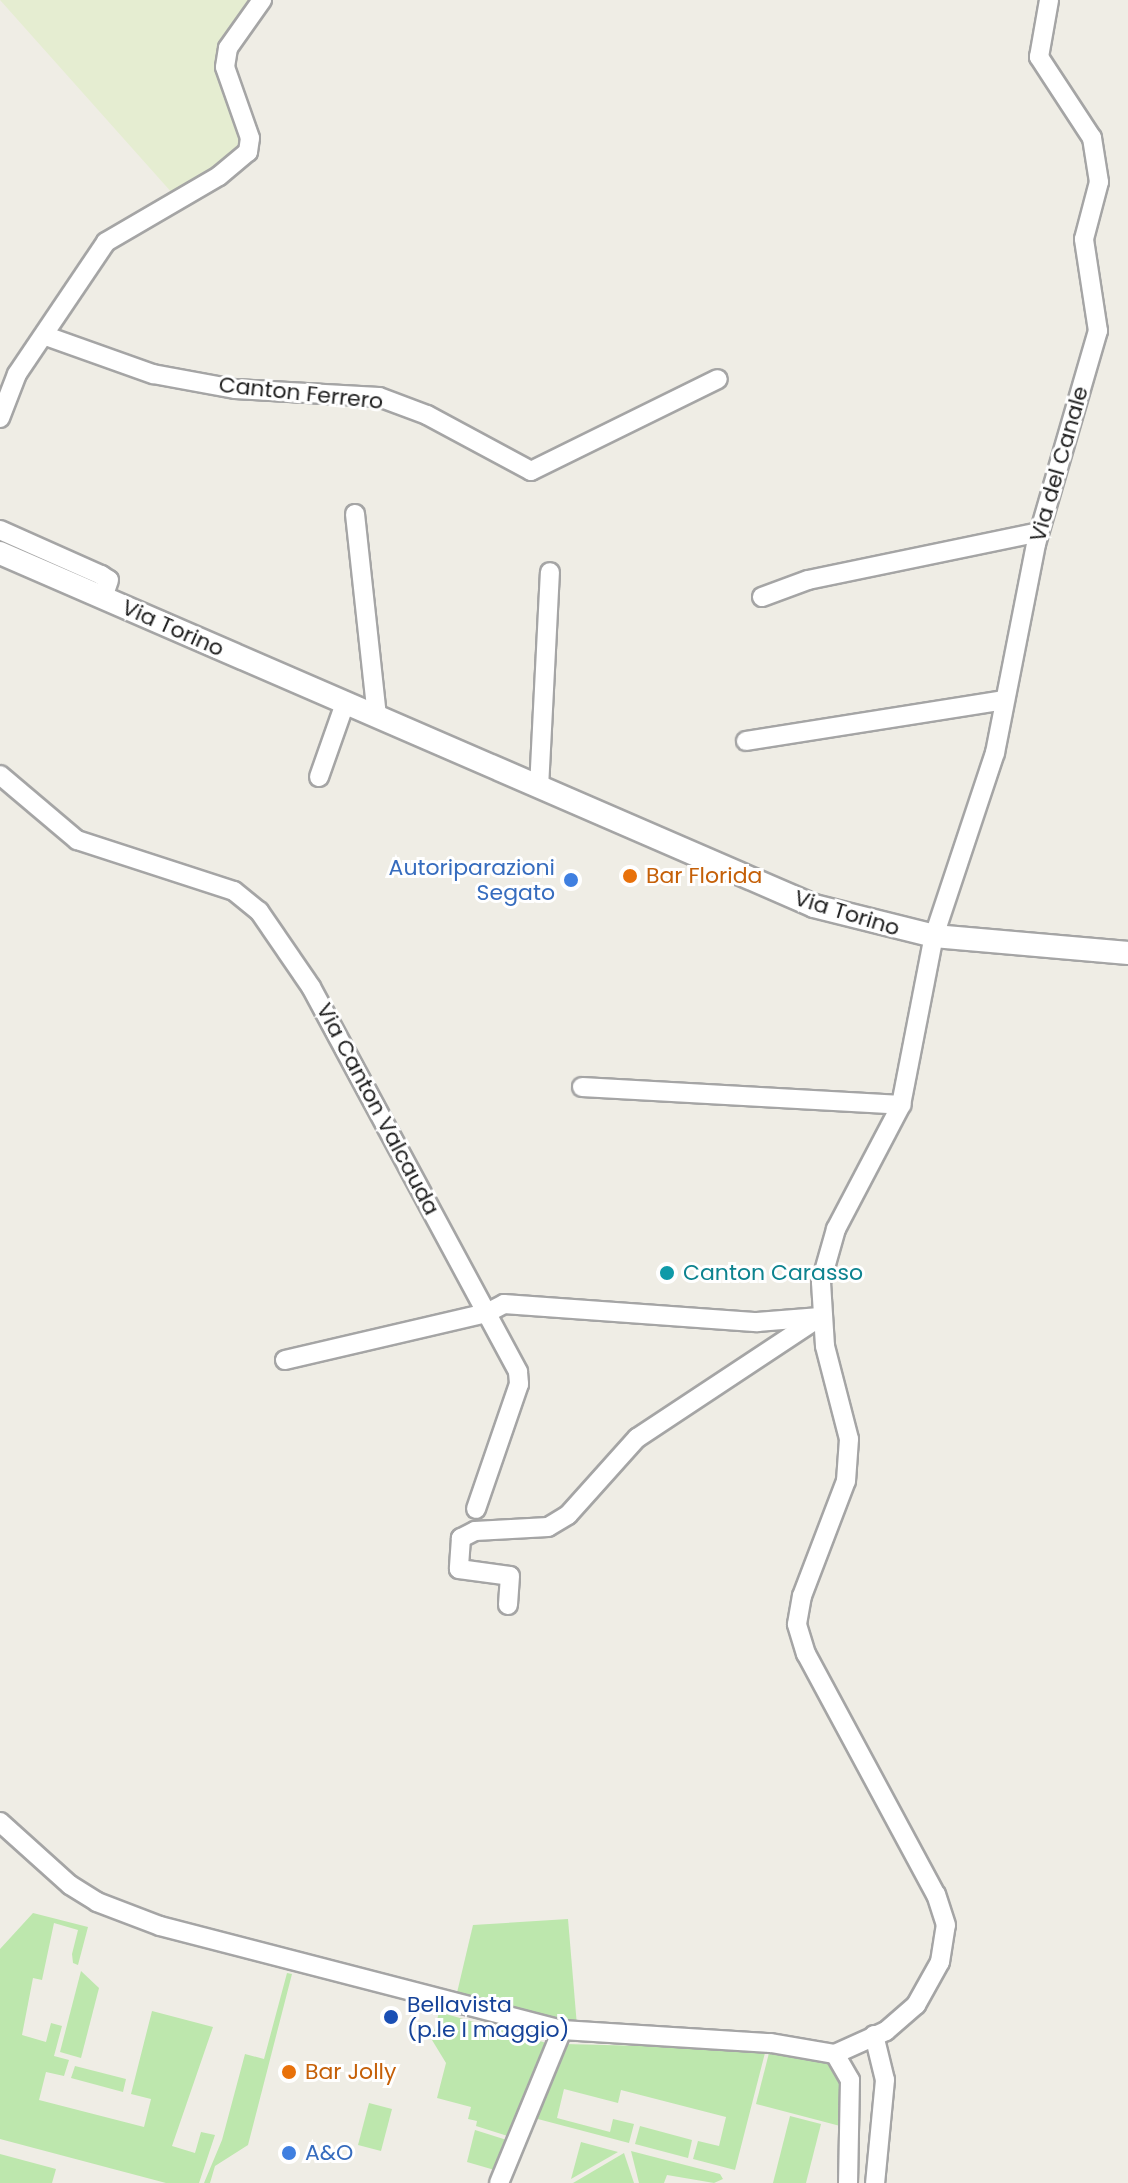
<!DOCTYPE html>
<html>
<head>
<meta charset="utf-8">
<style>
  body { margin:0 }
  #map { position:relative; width:1128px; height:2183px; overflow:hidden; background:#efede5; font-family:Poppins,sans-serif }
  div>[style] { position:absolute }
  .farmland>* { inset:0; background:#e5edd1 }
  .grass>* { inset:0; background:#bde7ad }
  .roads { filter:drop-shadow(2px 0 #a5a5a5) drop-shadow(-2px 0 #a5a5a5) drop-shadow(0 2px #a5a5a5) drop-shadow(0 -2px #a5a5a5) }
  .minor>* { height:18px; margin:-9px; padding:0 9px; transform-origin:9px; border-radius:9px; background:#fff }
  .tertiary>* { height:22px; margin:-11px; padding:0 11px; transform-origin:11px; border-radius:11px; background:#fff }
  .dots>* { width:22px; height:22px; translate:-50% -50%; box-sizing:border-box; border:4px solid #fff; border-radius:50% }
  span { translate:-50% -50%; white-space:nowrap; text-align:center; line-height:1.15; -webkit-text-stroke:6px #fff; paint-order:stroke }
  .street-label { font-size:22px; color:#1e1e1e }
  .shop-label { font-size:22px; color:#366cbe }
  .right { translate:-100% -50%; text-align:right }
  .left { translate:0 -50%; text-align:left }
  .food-label { font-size:22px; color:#c56008 }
  .culture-label { font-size:22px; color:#0d838f }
  .transit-label { font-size:22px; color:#164399 }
</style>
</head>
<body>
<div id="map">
  <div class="farmland">
    <i style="clip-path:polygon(0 0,255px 0,226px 36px,244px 139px,238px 153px,173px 194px)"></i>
  </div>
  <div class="grass">
    <i style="clip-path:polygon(33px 1913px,88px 1927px,78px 1965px,73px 1963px,72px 1954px,78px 1930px,54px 1923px,42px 1980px,33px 1978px,22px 2035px,46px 2042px,51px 2023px,62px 2026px,54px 2056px,69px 2060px,64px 2076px,46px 2072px,39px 2100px,144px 2127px,151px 2099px,131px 2094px,152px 2011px,213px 2027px,172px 2146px,195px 2153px,201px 2132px,215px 2135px,199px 2183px,166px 2183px,0 2139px,0 1949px)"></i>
    <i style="clip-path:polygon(568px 1919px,577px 2026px,456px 1997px,473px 1925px)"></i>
    <i style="clip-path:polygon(81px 1971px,99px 1988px,81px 2058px,60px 2052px)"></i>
    <i style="clip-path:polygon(287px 1973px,292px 1974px,248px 2145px,215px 2166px,210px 2183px,204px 2183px,222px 2140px,245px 2054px,264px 2059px)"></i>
    <i style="clip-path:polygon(439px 2012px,550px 2044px,511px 2137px,476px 2126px,477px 2121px,468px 2119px,471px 2107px,437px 2098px,446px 2063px,432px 2040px)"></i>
    <i style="clip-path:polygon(564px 2044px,766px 2049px,735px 2170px,693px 2159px,698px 2141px,719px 2146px,726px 2117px,621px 2090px,618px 2103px,564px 2089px,557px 2118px,610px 2132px,613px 2119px,634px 2124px,629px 2143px,534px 2118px)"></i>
    <i style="clip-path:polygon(770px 2049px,828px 2059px,841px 2079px,844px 2127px,756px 2104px)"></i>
    <i style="clip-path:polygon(75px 2066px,126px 2079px,123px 2092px,71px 2078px)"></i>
    <i style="clip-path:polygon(369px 2103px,392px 2109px,381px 2151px,358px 2145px)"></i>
    <i style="clip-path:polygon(790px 2116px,821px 2124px,806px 2183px,773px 2183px)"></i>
    <i style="clip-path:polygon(640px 2126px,692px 2140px,688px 2158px,635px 2144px)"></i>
    <i style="clip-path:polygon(475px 2130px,510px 2141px,498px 2171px,467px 2162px)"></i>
    <i style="clip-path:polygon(581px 2142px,618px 2152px,571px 2179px)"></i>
    <i style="clip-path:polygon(631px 2151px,720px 2174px,723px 2179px,714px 2183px,667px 2175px,664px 2183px,639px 2183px)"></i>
    <i style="clip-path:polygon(624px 2153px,634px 2183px,573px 2183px)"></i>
    <i style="clip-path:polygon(0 2154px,56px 2169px,52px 2183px,0 2183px)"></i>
  </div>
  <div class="roads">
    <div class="minor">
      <i style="left:46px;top:336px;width:114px;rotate:19.6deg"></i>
      <i style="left:153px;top:374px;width:83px;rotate:10.4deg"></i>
      <i style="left:235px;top:389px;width:144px;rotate:3.2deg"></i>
      <i style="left:379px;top:397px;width:51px;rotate:20.6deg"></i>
      <i style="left:427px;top:415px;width:118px;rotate:28.3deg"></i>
      <i style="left:531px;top:471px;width:208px;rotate:-26.2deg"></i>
      <i style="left:0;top:418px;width:47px;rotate:-68.9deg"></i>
      <i style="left:17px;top:374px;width:159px;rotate:-56deg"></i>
      <i style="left:106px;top:242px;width:131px;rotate:-30.3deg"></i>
      <i style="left:219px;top:176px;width:38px;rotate:-40deg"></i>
      <i style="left:248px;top:152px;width:14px;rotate:-82deg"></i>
      <i style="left:250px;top:138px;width:75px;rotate:-109.4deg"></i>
      <i style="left:225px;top:67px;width:19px;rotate:-81deg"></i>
      <i style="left:228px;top:48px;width:59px;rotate:-54.7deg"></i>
      <i style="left:355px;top:514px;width:204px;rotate:83.8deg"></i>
      <i style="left:0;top:530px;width:111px;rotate:24deg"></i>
      <i style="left:101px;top:575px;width:9px;rotate:32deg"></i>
      <i style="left:109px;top:580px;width:18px;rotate:109deg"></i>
      <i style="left:762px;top:597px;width:49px;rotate:-20.3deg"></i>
      <i style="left:808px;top:580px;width:236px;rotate:-11.7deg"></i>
      <i style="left:746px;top:741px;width:261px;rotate:-9deg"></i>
      <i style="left:0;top:775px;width:101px;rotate:40.2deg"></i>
      <i style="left:77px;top:840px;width:165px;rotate:18deg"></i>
      <i style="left:234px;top:891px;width:32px;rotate:39deg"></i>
      <i style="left:259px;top:911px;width:92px;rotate:55.6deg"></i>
      <i style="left:311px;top:987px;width:437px;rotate:61.7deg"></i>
      <i style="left:518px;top:1372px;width:12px;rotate:85deg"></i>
      <i style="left:519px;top:1384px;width:132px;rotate:109deg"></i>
      <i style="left:319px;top:777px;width:78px;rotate:-70.6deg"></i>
      <i style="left:539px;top:788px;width:216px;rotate:-87.1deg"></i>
      <i style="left:582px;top:1087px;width:320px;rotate:3.2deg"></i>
      <i style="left:285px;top:1360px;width:207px;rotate:-13.1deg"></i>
      <i style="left:487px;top:1313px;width:19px;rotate:-28deg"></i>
      <i style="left:504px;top:1304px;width:254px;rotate:4.1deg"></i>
      <i style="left:757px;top:1322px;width:63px;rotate:-4.5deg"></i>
      <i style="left:820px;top:1317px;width:219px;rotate:146.5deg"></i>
      <i style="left:637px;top:1438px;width:103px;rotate:131.9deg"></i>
      <i style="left:568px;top:1515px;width:23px;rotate:149deg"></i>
      <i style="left:548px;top:1527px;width:73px;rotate:176.9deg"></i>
      <i style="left:475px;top:1531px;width:16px;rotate:153deg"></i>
      <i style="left:461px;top:1538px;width:31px;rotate:94deg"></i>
      <i style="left:459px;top:1569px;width:51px;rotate:7.8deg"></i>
      <i style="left:510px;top:1576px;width:29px;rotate:94deg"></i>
      <i style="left:0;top:1822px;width:94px;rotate:42deg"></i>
      <i style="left:70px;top:1885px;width:32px;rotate:32deg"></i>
      <i style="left:97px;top:1902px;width:67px;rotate:20.9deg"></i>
      <i style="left:160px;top:1926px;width:415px;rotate:14.5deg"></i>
      <i style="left:562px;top:2030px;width:209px;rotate:3.6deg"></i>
      <i style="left:771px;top:2043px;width:65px;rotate:9.8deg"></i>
      <i style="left:874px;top:2035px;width:46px;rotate:76.3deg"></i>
      <i style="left:885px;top:2080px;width:103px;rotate:95.5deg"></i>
      <i style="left:835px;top:2054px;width:56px;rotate:-24.3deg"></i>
      <i style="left:886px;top:2031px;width:40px;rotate:-41deg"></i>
      <i style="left:916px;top:2005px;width:49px;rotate:-60.8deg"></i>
      <i style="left:940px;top:1962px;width:37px;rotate:-81deg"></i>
      <i style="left:946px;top:1925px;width:32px;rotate:-108deg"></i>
      <i style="left:936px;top:1895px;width:274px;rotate:-118.3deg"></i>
      <i style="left:806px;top:1654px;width:31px;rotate:-107deg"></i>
      <i style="left:797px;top:1624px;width:28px;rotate:-80deg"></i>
      <i style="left:802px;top:1596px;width:123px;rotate:-69.1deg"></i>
      <i style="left:846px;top:1481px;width:42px;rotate:-85.9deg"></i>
      <i style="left:849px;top:1439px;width:96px;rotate:-104.5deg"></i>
      <i style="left:825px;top:1346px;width:64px;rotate:-93.6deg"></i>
      <i style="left:821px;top:1282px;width:55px;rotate:-74.2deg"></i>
      <i style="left:836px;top:1229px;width:140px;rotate:-62.3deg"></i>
      <i style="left:901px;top:1105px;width:172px;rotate:-79deg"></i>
      <i style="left:934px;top:936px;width:193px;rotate:-71.6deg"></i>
      <i style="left:995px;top:753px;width:213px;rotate:-78.9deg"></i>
      <i style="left:1036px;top:544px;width:222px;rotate:-73.8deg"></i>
      <i style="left:1098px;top:331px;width:93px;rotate:-98.7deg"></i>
      <i style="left:1084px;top:239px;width:59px;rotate:-75.3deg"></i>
      <i style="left:1099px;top:182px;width:45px;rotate:-99deg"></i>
      <i style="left:1092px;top:138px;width:97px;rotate:-123.2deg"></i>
      <i style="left:1039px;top:57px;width:58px;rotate:-80deg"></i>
      <i style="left:835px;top:2054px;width:30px;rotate:60deg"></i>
      <i style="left:850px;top:2080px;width:103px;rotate:91.1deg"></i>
      <i style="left:499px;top:2183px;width:165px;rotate:-67.6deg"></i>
    </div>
    <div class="tertiary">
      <i style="left:0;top:553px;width:887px;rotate:23.44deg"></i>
      <i style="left:814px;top:906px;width:124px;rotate:14deg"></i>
      <i style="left:934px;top:936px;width:195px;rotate:5deg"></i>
    </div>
  </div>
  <div class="dots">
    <i style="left:630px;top:876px;background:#e8710a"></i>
    <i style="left:571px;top:880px;background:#3f7fe0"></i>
    <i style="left:667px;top:1273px;background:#0f9aa8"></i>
    <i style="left:391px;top:2017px;background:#1a4fb4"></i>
    <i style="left:289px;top:2072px;background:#e8710a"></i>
    <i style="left:289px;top:2153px;background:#3f7fe0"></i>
  </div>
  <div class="street-label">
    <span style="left:301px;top:393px;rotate:6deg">Canton Ferrero</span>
    <span style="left:1059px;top:464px;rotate:-74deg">Via del Canale</span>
    <span style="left:173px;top:628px;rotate:24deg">Via Torino</span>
    <span style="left:847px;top:913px;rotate:17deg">Via Torino</span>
    <span style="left:378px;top:1109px;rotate:62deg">Via Canton Valcauda</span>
  </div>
  <div class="shop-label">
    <span class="right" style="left:555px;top:880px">Autoriparazioni<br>Segato</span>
    <span class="left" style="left:305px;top:2153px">A&amp;O</span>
  </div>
  <div class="food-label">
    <span class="left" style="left:646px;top:876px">Bar Florida</span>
    <span class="left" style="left:305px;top:2072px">Bar Jolly</span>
  </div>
  <div class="culture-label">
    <span class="left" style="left:683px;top:1273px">Canton Carasso</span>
  </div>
  <div class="transit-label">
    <span class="left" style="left:407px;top:2017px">Bellavista<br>(p.le I maggio)</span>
  </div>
</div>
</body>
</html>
